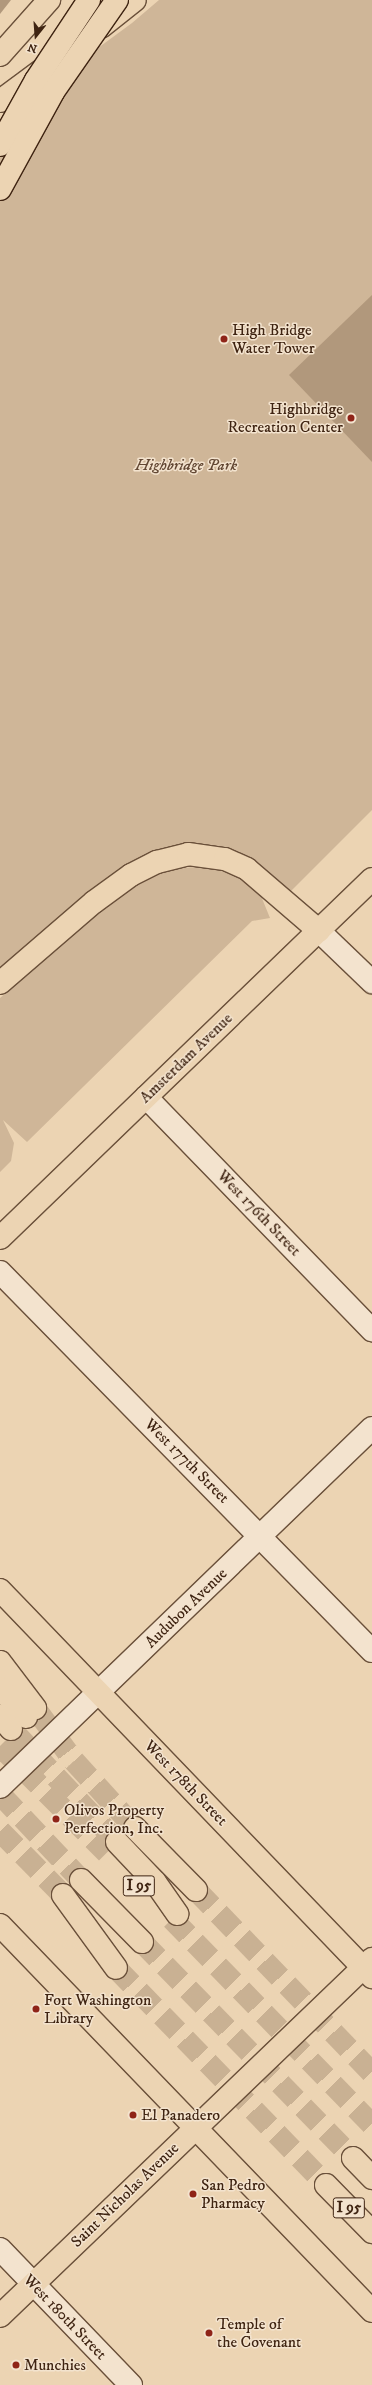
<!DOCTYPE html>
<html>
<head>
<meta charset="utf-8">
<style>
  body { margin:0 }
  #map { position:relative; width:372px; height:2385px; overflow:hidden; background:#ecd4b3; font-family:"IM FELL DW Pica",serif }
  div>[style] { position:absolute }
  .green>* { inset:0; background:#cfb698 }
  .water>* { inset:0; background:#b1987c }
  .highway-tunnel>* { height:22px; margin-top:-11px; transform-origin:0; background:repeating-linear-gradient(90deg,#c9b193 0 22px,transparent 0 33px) }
  .roads { filter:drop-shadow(1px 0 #6a503a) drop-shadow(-1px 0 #6a503a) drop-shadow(0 1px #6a503a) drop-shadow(0 -1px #6a503a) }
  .minor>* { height:22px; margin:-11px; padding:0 11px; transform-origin:11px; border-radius:11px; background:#f3e3ce }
  .major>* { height:22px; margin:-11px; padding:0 11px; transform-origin:11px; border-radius:11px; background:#ecd4b3 }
  .highway>* { height:22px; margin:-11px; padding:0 11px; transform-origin:11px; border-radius:11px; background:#ecd4b3 }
  .bridges { filter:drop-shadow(1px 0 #3f2412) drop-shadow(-1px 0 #3f2412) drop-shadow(0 1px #3f2412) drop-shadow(0 -1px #3f2412) }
  .highway-bridge>* { height:22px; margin:-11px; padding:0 11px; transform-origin:11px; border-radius:11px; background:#ecd4b3 }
  .dots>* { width:11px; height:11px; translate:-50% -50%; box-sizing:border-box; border:2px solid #f3e3ce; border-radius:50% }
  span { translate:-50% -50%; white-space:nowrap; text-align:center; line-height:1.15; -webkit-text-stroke:3px #f3e3ce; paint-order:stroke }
  .shield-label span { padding:1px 3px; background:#f3e3ce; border:1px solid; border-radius:3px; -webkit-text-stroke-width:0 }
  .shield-label { font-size:15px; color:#3f2412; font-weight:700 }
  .poi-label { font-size:16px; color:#3f2412 }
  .left { translate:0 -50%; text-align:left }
  .right { translate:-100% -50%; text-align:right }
  .park-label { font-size:16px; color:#634834; font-style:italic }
  .street-label { font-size:16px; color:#3f2412 }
  .north { position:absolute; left:16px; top:16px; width:40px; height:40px; -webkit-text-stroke:3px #f3e3ce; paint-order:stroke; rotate:197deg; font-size:11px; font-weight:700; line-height:16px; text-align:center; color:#3f2412 }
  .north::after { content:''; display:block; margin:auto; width:14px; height:18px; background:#3f2412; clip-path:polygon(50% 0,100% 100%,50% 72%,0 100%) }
</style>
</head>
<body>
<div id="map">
  <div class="green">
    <i style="clip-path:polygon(159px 0,372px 0,372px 810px,290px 892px,250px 859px,144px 856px,105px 880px,0 973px,0 120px,132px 23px)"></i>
    <i style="clip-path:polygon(204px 866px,238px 876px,261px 896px,270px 918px,252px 921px,27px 1142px,3px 1120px,14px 1143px,11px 1161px,0 1172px,0 998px,116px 897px,166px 870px)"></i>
  </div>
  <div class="water">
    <i style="clip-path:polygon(0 0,11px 0,0 14px)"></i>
    <i style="clip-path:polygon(372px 295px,372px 462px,289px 375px)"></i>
  </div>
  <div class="highway-tunnel">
    <i style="left:35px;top:1708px;width:66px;rotate:53.7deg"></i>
    <i style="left:74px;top:1761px;width:91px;rotate:47.7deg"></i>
    <i style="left:11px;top:1729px;width:155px;rotate:46.8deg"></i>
    <i style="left:0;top:1746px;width:151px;rotate:45deg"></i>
    <i style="left:0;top:1794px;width:118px;rotate:46.7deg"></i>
    <i style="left:0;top:1831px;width:90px;rotate:45.5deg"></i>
    <i style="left:196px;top:1890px;width:254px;rotate:46.1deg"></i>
    <i style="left:172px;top:1919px;width:287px;rotate:45.8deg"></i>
    <i style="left:142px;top:1942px;width:302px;rotate:45.7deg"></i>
    <i style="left:116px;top:1968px;width:302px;rotate:45.9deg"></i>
  </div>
  <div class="roads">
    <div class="minor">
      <i style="left:319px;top:931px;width:74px;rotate:43.9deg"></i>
      <i style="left:146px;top:1097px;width:325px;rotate:45.9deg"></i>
      <i style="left:0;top:1272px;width:531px;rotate:45.53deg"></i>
      <i style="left:0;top:1787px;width:517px;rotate:-43.98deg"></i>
      <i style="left:0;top:2249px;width:189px;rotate:46.1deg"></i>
    </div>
    <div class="major">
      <i style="left:0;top:1238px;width:517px;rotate:-43.98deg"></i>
      <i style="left:0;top:1590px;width:537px;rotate:46.13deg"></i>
      <i style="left:0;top:1925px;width:536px;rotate:46.06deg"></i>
      <i style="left:0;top:2316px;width:516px;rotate:-43.82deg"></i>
    </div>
    <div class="highway">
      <i style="left:101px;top:27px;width:43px;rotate:-38.5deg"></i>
      <i style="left:0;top:55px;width:74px;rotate:-48.3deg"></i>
      <i style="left:0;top:101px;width:57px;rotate:-36.5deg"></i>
      <i style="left:0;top:983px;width:124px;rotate:-40.8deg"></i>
      <i style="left:94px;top:902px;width:46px;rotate:-36.1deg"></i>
      <i style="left:131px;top:875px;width:29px;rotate:-27deg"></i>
      <i style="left:157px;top:862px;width:32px;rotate:-14deg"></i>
      <i style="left:188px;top:854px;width:37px;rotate:8deg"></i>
      <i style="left:225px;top:859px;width:24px;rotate:24deg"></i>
      <i style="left:247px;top:869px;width:95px;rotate:40.7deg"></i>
      <i style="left:0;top:1662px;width:58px;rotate:52.7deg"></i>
      <i style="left:0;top:1688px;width:39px;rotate:48deg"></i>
      <i style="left:0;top:1716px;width:17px;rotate:50deg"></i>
      <i style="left:135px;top:1828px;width:87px;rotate:45.5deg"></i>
      <i style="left:117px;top:1842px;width:55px;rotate:46.5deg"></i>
      <i style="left:155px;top:1882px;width:39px;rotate:55deg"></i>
      <i style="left:81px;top:1880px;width:87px;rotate:45.5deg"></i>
      <i style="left:63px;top:1895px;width:90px;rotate:54deg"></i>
      <i style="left:353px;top:2158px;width:28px;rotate:46deg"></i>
      <i style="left:326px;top:2185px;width:66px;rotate:45.6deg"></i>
    </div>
  </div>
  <div class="bridges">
    <div class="highway-bridge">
      <i style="left:0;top:145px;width:74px;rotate:-61deg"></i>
      <i style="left:36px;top:80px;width:96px;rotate:-56.5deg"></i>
      <i style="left:0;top:189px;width:111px;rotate:-61.3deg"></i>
      <i style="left:53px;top:92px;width:112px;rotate:-55.2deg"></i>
    </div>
  </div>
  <div class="dots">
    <i style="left:224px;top:339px;background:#8f2418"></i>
    <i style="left:351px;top:418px;background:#8f2418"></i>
    <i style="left:56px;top:1819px;background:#8f2418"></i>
    <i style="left:36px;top:2009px;background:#8f2418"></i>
    <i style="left:133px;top:2115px;background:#8f2418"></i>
    <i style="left:193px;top:2194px;background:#8f2418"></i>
    <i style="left:209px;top:2333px;background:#8f2418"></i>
    <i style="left:16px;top:2365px;background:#8f2418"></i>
  </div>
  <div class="shield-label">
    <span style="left:139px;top:1886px">I 95</span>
    <span style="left:349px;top:2208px">I 95</span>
  </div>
  <div class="poi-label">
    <span class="left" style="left:232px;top:339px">High Bridge<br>Water Tower</span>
    <span class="right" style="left:343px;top:418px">Highbridge<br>Recreation Center</span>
    <span class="left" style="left:64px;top:1819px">Olivos Property<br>Perfection, Inc.</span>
    <span class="left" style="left:44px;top:2009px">Fort Washington<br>Library</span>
    <span class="left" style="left:141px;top:2115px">El Panadero</span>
    <span class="left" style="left:201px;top:2194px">San Pedro<br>Pharmacy</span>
    <span class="left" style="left:217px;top:2333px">Temple of<br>the Covenant</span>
    <span class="left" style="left:24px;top:2365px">Munchies</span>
  </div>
  <div class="park-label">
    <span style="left:186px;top:465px">Highbridge Park</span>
  </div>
  <div class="street-label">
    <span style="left:186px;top:1058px;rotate:-44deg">Amsterdam Avenue</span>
    <span style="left:259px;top:1213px;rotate:46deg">West 176th Street</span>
    <span style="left:187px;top:1461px;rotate:45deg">West 177th Street</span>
    <span style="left:186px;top:1608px;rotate:-44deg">Audubon Avenue</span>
    <span style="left:186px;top:1783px;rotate:46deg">West 178th Street</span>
    <span style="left:125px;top:2195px;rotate:-44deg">Saint Nicholas Avenue</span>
    <span style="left:65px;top:2317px;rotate:46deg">West 180th Street</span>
  </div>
  <div class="north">N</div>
</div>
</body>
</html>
